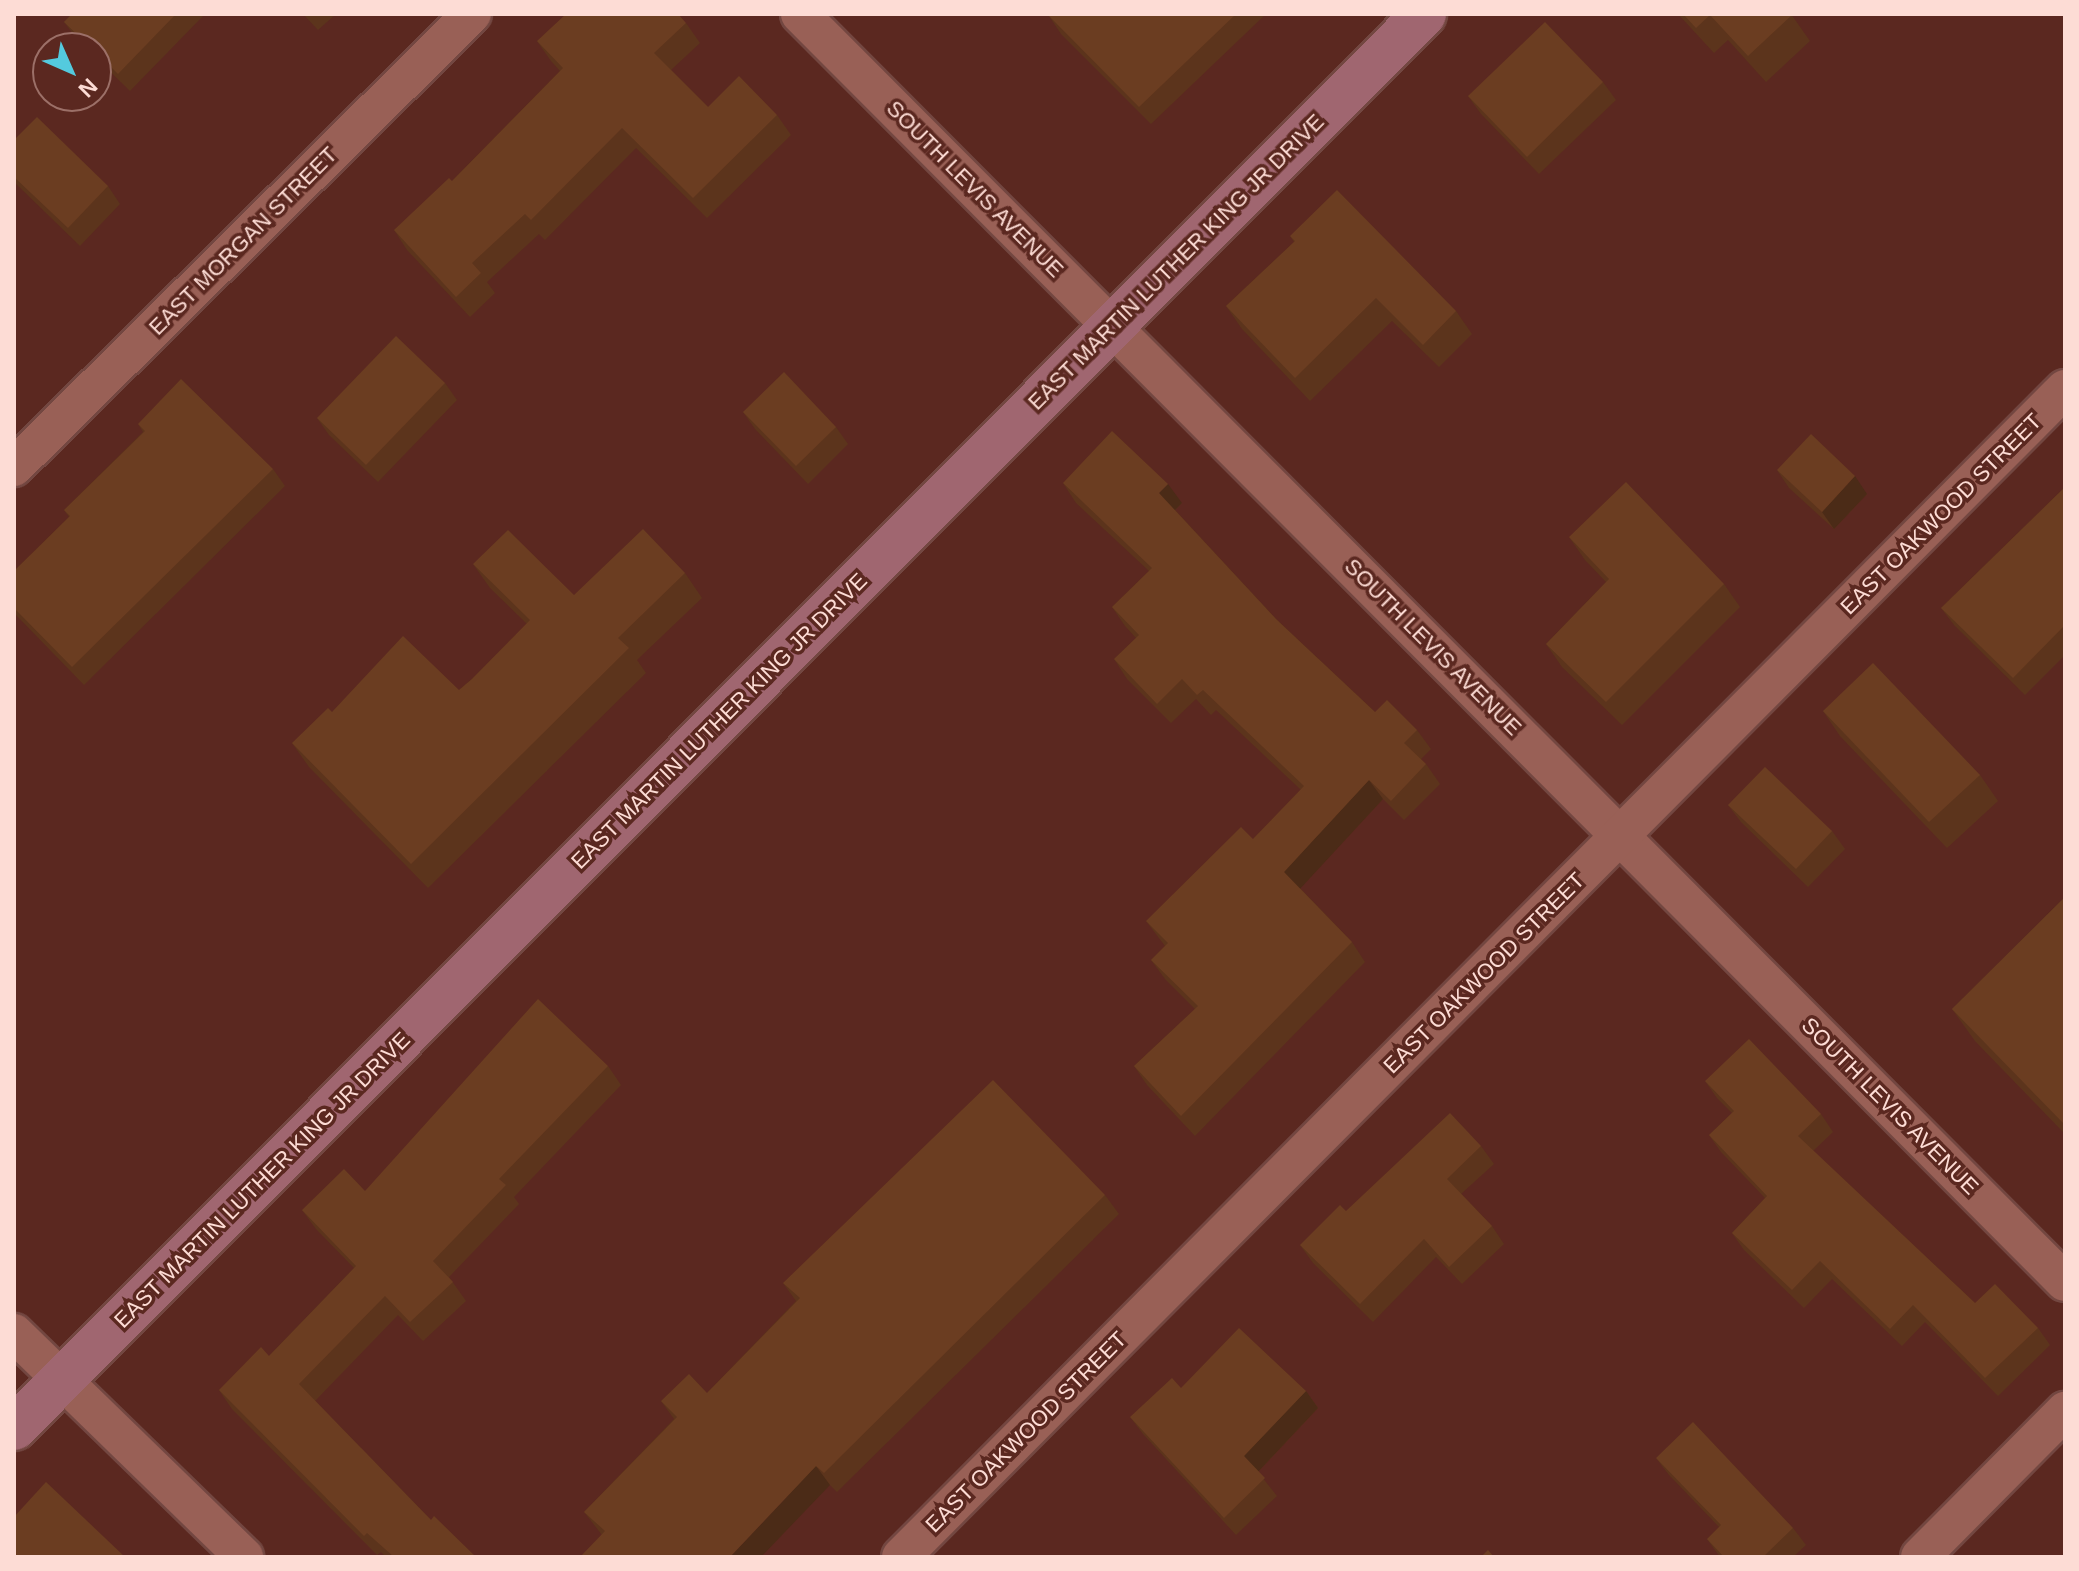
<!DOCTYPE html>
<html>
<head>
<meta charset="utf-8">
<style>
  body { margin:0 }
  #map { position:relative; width:2079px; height:1571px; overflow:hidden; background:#5b2820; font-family:Helvetica,sans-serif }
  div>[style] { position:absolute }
  .roads { filter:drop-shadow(2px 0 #734741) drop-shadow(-2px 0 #734741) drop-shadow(0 2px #734741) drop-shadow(0 -2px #734741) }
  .street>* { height:38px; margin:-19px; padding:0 19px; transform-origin:19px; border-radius:19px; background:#996056 }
  .secondary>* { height:44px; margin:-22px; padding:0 22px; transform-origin:22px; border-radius:22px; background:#a06670 }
  .wall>* { inset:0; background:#5c341c }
  .shaded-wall>* { inset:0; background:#4b2b17 }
  .building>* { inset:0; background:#6b3d21 }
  span { translate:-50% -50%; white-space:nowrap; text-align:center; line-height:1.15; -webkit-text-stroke:7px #5b2820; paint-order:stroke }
  .street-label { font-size:22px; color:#fddcd5 }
  .frame { position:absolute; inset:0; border:16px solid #fddcd5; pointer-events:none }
  .north { position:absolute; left:32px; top:32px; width:80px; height:80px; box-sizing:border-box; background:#5b2820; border:2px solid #9c7068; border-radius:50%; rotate:135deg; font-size:22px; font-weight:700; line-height:32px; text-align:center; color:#fddcd5 }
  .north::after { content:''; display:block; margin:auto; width:28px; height:36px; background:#54cade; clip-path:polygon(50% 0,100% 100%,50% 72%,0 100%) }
</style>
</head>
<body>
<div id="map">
  <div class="roads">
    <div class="street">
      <i style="left:800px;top:14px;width:1791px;rotate:45.07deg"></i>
      <i style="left:14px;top:467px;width:644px;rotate:-44.69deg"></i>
      <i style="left:14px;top:1333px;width:321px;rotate:44.2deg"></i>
      <i style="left:901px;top:1557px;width:1649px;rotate:-45.1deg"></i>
      <i style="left:1920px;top:1557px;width:206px;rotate:-45.2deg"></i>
    </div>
    <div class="secondary">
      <i style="left:14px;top:1428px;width:1997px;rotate:-45.08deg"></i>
    </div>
  </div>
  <div class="wall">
    <i style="clip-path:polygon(72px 14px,205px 14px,130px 91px,96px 58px,96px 48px,85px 48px,77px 39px,64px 22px)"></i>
    <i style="clip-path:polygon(303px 14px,336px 14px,318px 30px)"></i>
    <i style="clip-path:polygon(1051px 14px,1266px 14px,1151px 124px,1061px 34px,1049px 16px)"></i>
    <i style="clip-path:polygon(1678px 14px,1791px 14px,1810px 41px,1766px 82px,1728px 40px,1714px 53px)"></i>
    <i style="clip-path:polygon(686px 23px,700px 43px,671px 70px,708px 107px,777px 115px,791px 135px,707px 218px,636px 148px,545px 240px,539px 234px,487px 282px,495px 293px,470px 317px,407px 250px,394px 230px,452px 181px,560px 71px,551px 61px,537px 41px)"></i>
    <i style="clip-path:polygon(1603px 82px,1616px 100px,1539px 174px,1481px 114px,1468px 96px)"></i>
    <i style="clip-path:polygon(14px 140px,108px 186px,120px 204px,80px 246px,14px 182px)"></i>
    <i style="clip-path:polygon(1290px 236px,1456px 311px,1472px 334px,1439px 367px,1392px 321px,1310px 401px,1242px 329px,1226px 306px,1294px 242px)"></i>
    <i style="clip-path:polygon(445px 383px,457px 400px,378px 482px,329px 435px,317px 418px)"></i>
    <i style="clip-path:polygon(743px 412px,836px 427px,848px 444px,808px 484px,755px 429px)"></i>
    <i style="clip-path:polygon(138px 424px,273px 469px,285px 486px,84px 685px,14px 613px,14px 571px,69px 517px,64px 510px,143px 432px)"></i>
    <i style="clip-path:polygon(1777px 470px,1867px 494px,1834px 529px,1789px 488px)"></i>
    <i style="clip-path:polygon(1063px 483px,1182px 503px,1175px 510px,1276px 619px,1375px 712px,1417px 730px,1431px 749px,1421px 759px,1426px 764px,1440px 784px,1404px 820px,1383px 799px,1300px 888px,1352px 942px,1365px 962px,1195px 1136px,1147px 1085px,1134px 1066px,1195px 1009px,1165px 979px,1151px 960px,1165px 946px,1146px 921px,1253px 839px,1301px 790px,1216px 710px,1211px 715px,1196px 699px,1171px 723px,1127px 679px,1114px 659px,1136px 638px,1125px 626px,1112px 607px,1149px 571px,1076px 503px)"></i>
    <i style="clip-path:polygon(2065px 487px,2065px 655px,2025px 695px,1954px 625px,1941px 608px)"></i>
    <i style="clip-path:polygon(1569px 537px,1724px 584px,1740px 607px,1622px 725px,1562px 667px,1546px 644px,1606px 582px,1585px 560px)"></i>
    <i style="clip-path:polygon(473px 564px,574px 595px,685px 573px,702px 598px,637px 660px,646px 673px,428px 888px,309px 767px,292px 743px,332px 712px,459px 690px,472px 679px,527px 624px,490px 588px)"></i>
    <i style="clip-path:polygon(1823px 711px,1980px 775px,1998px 801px,1947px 848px,1840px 736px)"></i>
    <i style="clip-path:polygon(1728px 805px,1832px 831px,1845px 849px,1808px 887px,1741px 822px)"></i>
    <i style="clip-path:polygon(2065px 897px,2065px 1134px,1975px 1041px,1952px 1009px)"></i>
    <i style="clip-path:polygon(608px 1066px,621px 1085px,514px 1197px,519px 1204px,449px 1277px,466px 1301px,423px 1341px,398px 1315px,315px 1401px,431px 1520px,476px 1557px,386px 1557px,381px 1552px,377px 1555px,232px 1409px,219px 1390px,269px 1356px,354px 1268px,316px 1229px,302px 1210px,365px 1191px)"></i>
    <i style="clip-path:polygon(1705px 1081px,1821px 1114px,1833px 1132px,1813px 1151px,1975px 1303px,2038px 1328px,2050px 1345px,1998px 1396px,1925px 1322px,1902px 1346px,1832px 1279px,1804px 1308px,1744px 1250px,1732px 1233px,1765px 1198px,1721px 1152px,1709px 1135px,1732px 1113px,1717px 1098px)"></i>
    <i style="clip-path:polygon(1481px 1146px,1494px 1164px,1461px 1194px,1492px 1226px,1504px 1244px,1462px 1284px,1436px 1257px,1373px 1322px,1313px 1263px,1300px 1245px,1346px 1211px)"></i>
    <i style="clip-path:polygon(1105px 1195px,1119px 1214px,837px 1492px,830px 1485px,602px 1535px,584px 1512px,674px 1419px,661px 1401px,707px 1393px,796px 1301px,783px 1283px)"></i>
    <i style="clip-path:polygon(1181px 1388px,1306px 1391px,1318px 1408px,1258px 1472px,1277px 1496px,1236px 1535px,1143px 1434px,1130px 1417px)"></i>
    <i style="clip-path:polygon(1656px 1458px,1793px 1528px,1806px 1545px,1793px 1557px,1720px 1557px,1707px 1539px,1719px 1527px,1669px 1475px)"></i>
  </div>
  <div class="shaded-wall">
    <i style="clip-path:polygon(1855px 476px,1867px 494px,1834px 529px,1822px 512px)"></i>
    <i style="clip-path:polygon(1168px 484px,1182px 503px,1173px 512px,1159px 493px)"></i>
    <i style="clip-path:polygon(1369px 780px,1383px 799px,1298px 891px,1284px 872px)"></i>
    <i style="clip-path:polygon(1306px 1391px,1318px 1408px,1256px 1474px,1244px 1456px)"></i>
    <i style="clip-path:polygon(816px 1466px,830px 1485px,761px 1557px,730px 1557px)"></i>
  </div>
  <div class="building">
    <i style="clip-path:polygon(72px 14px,176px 14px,118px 74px,96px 52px,96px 48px,91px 48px,64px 22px)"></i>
    <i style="clip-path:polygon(566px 14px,678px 14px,686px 23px,654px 53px,708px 107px,739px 76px,777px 115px,693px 198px,622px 128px,531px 220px,525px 214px,472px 263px,481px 273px,456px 297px,394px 230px,449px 178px,452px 181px,563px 68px,537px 41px)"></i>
    <i style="clip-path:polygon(1051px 14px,1236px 14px,1139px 107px,1049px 16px)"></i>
    <i style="clip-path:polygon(1683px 14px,1791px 14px,1792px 15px,1748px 56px,1710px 15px,1696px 28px)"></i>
    <i style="clip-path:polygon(1545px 22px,1603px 82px,1527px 157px,1468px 96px)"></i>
    <i style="clip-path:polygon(37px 117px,108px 186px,68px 228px,14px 177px,14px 140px)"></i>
    <i style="clip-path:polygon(1337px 190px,1456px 311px,1423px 345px,1376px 298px,1295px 378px,1226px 306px,1295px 241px,1290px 236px)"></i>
    <i style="clip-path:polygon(396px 336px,445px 383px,366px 465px,317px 418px)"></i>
    <i style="clip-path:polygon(784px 372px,836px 427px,796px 466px,743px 412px)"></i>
    <i style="clip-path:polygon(181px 379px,273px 469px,72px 667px,14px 608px,14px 571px,70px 516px,64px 510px,145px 431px,138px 424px)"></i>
    <i style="clip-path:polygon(1112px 431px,1168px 484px,1159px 493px,1276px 619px,1375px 712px,1387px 700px,1417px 730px,1404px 743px,1426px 764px,1391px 801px,1369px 780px,1284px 872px,1352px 942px,1181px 1116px,1134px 1066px,1198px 1006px,1151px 960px,1168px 943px,1146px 921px,1241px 827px,1253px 839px,1304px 786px,1203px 690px,1197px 695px,1182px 679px,1157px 704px,1114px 659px,1139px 635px,1112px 607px,1152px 568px,1063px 483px)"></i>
    <i style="clip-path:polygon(1811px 434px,1855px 476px,1822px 512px,1777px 470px)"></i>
    <i style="clip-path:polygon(1626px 482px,1724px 584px,1606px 702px,1546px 644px,1609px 579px,1569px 537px)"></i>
    <i style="clip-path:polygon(2065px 487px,2065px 625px,2013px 678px,1941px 608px)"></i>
    <i style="clip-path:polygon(643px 529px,685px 573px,618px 638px,629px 648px,411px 864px,292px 743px,328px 708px,332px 712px,403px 636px,459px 690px,472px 679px,530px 620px,473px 564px,508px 530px,574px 595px)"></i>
    <i style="clip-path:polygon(1873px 663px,1980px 775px,1929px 822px,1823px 711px)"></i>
    <i style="clip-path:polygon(1765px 767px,1832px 831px,1796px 869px,1728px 805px)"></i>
    <i style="clip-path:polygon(2065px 897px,2065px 1125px,1952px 1009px)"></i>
    <i style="clip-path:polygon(538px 999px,608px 1066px,499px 1179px,506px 1185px,433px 1261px,453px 1282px,410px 1322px,385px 1296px,299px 1384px,431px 1520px,434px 1516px,476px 1557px,394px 1557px,367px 1533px,364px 1536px,219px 1390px,261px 1347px,269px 1356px,356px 1266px,302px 1210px,344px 1169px,365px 1191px)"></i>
    <i style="clip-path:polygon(1749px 1039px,1821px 1114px,1798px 1136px,1975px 1303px,1995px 1284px,2038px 1328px,1985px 1378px,1913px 1305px,1890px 1329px,1820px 1261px,1792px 1290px,1732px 1233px,1767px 1196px,1709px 1135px,1734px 1111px,1705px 1081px)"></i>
    <i style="clip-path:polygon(993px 1080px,1105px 1195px,824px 1473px,816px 1466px,730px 1557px,580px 1557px,605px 1531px,584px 1512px,677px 1417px,661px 1401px,689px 1374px,707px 1393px,800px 1298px,783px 1283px)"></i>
    <i style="clip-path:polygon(1450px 1113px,1481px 1146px,1447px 1179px,1492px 1226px,1449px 1267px,1424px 1239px,1360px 1304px,1300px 1245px,1340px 1205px,1346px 1211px)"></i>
    <i style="clip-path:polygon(1239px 1328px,1306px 1391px,1244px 1456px,1265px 1478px,1224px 1518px,1130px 1417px,1172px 1378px,1181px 1388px)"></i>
    <i style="clip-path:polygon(1693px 1422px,1793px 1528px,1763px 1557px,1724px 1557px,1707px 1539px,1721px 1525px,1656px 1458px)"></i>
    <i style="clip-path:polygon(46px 1482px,125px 1557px,14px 1557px,14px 1517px)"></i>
    <i style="clip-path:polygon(1488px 1550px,1494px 1557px,1481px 1557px)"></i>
  </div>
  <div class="street-label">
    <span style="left:975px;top:189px;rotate:45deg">SOUTH LEVIS AVENUE</span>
    <span style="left:243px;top:241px;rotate:-45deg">EAST MORGAN STREET</span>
    <span style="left:1176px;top:262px;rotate:-45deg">EAST MARTIN LUTHER KING JR DRIVE</span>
    <span style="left:1941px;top:514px;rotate:-45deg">EAST OAKWOOD STREET</span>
    <span style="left:1433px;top:647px;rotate:45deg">SOUTH LEVIS AVENUE</span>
    <span style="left:719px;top:721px;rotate:-45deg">EAST MARTIN LUTHER KING JR DRIVE</span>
    <span style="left:1484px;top:973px;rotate:-45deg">EAST OAKWOOD STREET</span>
    <span style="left:1890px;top:1106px;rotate:45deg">SOUTH LEVIS AVENUE</span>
    <span style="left:262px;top:1180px;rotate:-45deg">EAST MARTIN LUTHER KING JR DRIVE</span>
    <span style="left:1026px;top:1432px;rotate:-45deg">EAST OAKWOOD STREET</span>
  </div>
  <div class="frame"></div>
  <div class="north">N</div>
</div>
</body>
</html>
